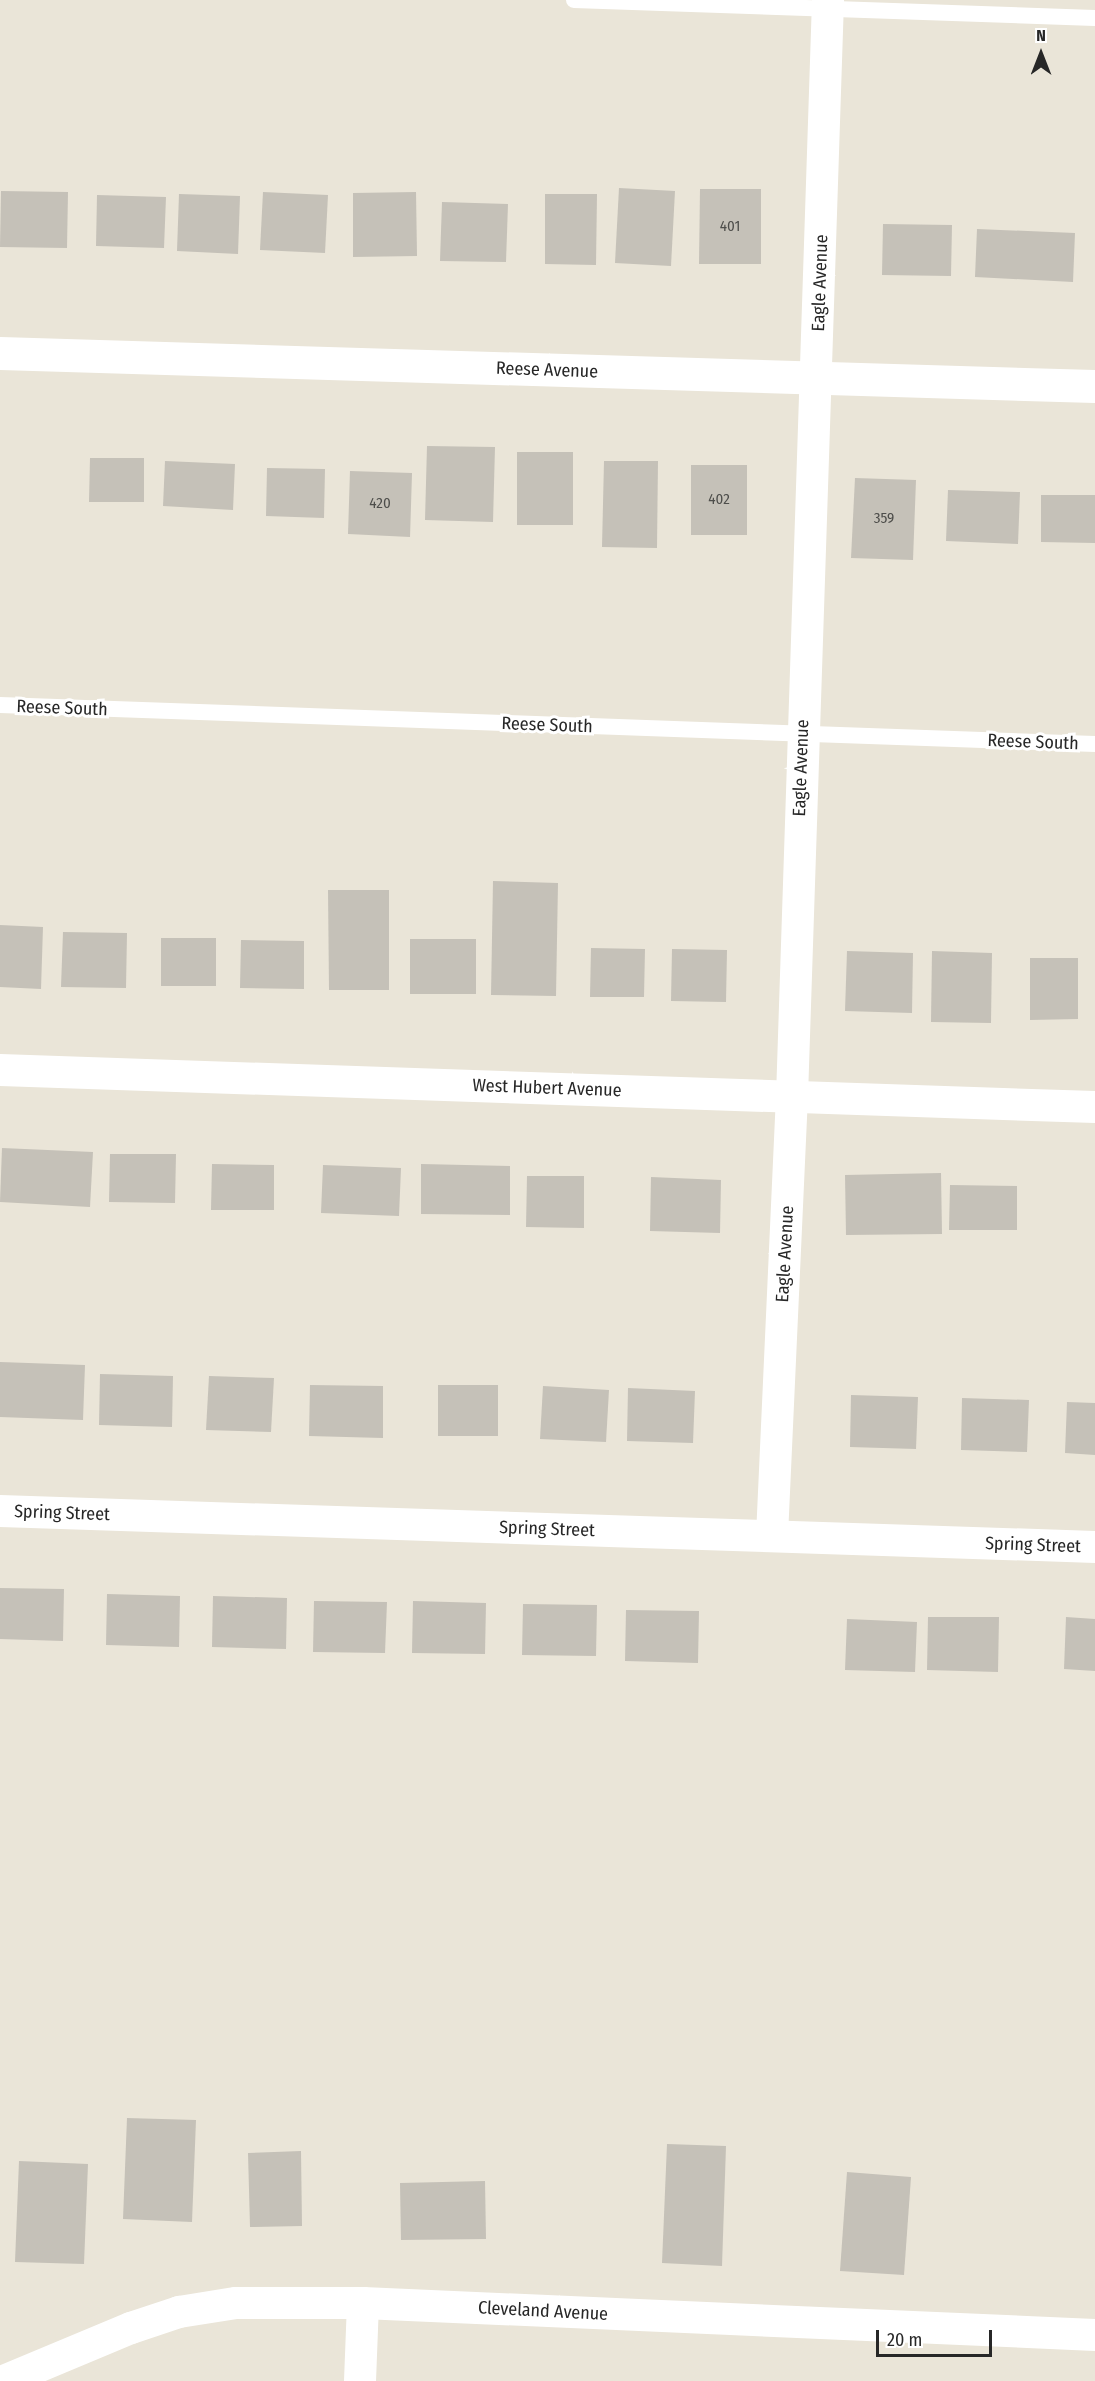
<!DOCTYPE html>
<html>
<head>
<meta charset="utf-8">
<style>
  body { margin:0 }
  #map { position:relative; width:1095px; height:2381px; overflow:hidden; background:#eae5d8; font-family:"Fira Sans Condensed",sans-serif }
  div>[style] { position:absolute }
  .building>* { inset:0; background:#c5c1b8 }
  .service>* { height:16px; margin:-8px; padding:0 8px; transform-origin:8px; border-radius:8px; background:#fff }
  .minor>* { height:32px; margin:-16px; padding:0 16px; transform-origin:16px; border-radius:16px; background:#fff }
  .tertiary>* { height:33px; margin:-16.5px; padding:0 16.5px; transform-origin:16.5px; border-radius:16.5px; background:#fff }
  span { translate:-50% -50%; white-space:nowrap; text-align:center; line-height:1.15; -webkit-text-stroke:6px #fff; paint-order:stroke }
  .number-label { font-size:15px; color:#4e4e4b }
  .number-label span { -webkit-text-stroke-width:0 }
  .street-label { font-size:18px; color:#272727 }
  .north { position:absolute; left:1011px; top:24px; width:60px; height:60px; -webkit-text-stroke:4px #fff; paint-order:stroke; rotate:0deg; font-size:16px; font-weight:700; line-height:24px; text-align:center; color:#272727 }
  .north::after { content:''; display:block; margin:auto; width:21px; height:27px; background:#272727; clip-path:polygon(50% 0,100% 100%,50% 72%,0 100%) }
  .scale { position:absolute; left:876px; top:2330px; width:116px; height:27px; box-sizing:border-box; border:3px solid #272727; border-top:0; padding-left:8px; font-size:18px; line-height:21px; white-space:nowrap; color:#272727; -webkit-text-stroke:4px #fff; paint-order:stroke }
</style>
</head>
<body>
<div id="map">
  <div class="building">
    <i style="clip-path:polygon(619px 188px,675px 191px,671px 266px,615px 263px)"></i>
    <i style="clip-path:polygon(700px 189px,761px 189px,761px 264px,699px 264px)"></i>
    <i style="clip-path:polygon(1px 191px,68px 192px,67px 248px,0 247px)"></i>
    <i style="clip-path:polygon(263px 192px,328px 195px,325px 253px,260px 250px)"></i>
    <i style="clip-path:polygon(416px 192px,417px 256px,353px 257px,353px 193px)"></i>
    <i style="clip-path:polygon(179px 194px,240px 196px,238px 254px,177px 251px)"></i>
    <i style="clip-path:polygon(545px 194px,597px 194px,596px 265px,545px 264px)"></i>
    <i style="clip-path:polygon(97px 195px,166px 197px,164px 248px,96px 246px)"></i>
    <i style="clip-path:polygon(442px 202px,508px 204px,506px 262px,440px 261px)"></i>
    <i style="clip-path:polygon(883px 224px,952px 225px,951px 276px,882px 275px)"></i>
    <i style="clip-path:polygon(977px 229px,1075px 233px,1073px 282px,975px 277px)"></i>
    <i style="clip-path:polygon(427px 446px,495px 447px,493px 522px,425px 520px)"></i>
    <i style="clip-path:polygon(517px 452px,573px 452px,573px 525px,517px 525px)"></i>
    <i style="clip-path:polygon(90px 458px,144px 458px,144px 502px,89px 502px)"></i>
    <i style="clip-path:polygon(165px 461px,235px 464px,233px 510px,163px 506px)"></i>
    <i style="clip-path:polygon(604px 461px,658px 461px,657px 548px,602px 547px)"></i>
    <i style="clip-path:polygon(691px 465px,747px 465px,747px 535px,691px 535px)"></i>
    <i style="clip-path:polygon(267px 468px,325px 469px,324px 518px,266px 516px)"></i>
    <i style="clip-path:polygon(350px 471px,412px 473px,410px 537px,348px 534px)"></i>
    <i style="clip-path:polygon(855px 478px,916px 480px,913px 560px,851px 558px)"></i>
    <i style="clip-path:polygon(948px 490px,1020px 492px,1018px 544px,946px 541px)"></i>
    <i style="clip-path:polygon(1041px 495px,1095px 495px,1095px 543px,1041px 542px)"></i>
    <i style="clip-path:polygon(493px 881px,558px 883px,556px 996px,491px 995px)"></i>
    <i style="clip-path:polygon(328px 890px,389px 890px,389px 990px,329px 990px)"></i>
    <i style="clip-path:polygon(0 925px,43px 927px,41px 989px,0 987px)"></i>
    <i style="clip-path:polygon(63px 932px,127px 933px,126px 988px,61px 987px)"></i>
    <i style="clip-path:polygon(161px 938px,216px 938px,216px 986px,161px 986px)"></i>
    <i style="clip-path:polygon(410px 939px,476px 939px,476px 994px,410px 994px)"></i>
    <i style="clip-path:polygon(241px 940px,304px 941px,304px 989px,240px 988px)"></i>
    <i style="clip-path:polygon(591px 948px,645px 949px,644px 997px,590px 997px)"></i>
    <i style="clip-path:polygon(672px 949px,727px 950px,726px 1002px,671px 1001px)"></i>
    <i style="clip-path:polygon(847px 951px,913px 953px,912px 1013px,845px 1011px)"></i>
    <i style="clip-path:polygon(932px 951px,992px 953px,991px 1023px,931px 1022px)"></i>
    <i style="clip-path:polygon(1030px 958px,1078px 958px,1078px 1019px,1030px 1020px)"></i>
    <i style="clip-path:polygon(2px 1148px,93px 1152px,90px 1207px,0 1202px)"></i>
    <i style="clip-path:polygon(110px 1154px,176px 1154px,175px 1203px,109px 1202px)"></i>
    <i style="clip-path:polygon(212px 1164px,274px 1165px,274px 1210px,211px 1210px)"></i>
    <i style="clip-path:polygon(421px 1164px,510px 1166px,510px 1215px,421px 1214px)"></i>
    <i style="clip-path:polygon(323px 1165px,401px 1168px,399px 1216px,321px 1213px)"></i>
    <i style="clip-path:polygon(941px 1173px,942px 1234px,846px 1235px,845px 1175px)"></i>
    <i style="clip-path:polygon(527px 1176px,584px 1176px,584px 1228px,526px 1227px)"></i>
    <i style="clip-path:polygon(651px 1177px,721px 1180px,720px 1233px,650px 1231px)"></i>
    <i style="clip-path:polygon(950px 1185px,1017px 1186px,1017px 1230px,949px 1230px)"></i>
    <i style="clip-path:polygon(0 1362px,85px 1365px,83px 1420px,0 1417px)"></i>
    <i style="clip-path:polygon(100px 1374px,173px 1376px,172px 1427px,99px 1425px)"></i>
    <i style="clip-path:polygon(209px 1376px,274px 1378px,271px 1432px,206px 1430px)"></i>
    <i style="clip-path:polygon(310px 1385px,383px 1386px,383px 1438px,309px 1436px)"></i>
    <i style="clip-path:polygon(438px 1385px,498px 1385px,498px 1436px,438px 1436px)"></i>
    <i style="clip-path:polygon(543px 1386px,609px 1390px,606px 1442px,540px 1439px)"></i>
    <i style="clip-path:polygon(628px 1388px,695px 1391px,693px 1443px,627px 1441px)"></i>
    <i style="clip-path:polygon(851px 1395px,918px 1397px,916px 1449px,850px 1447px)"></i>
    <i style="clip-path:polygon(962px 1398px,1029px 1400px,1027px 1452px,961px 1450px)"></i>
    <i style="clip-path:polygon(1067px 1402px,1095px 1403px,1095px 1455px,1065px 1453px)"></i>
    <i style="clip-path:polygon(0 1588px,64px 1589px,63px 1641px,0 1639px)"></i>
    <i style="clip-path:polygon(107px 1594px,180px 1596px,179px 1647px,106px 1645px)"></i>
    <i style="clip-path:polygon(213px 1596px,287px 1598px,286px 1649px,212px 1647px)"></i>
    <i style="clip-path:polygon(314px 1601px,387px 1602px,385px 1653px,313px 1652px)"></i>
    <i style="clip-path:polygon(413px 1601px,486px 1603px,485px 1654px,412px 1653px)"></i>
    <i style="clip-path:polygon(523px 1604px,597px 1605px,596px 1656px,522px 1655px)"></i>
    <i style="clip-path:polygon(626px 1610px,699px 1611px,698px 1663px,625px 1661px)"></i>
    <i style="clip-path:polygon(928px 1617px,999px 1617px,998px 1672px,927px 1670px)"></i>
    <i style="clip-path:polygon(1066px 1617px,1095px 1619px,1095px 1671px,1064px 1669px)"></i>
    <i style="clip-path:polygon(847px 1619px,917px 1622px,915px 1672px,845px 1670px)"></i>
    <i style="clip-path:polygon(127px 2118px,196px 2120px,192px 2222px,123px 2219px)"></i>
    <i style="clip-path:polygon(667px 2144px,726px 2146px,722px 2266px,662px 2263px)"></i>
    <i style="clip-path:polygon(301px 2151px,302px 2226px,250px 2227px,248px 2153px)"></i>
    <i style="clip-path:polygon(19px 2161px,88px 2164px,84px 2264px,15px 2262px)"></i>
    <i style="clip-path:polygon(847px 2172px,911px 2177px,904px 2275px,840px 2271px)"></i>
    <i style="clip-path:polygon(485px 2181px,486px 2239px,401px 2240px,400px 2183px)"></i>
  </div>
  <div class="service">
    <i style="left:574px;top:0;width:521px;rotate:1.98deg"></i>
    <i style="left:0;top:705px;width:1096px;rotate:2.04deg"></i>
  </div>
  <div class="minor">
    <i style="left:0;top:1070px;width:1096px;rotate:1.94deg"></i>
    <i style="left:0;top:1511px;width:1096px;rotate:1.88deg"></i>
    <i style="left:772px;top:1536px;width:439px;rotate:-87.4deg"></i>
    <i style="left:792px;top:1097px;width:1098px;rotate:-88.12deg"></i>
    <i style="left:4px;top:2381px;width:138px;rotate:-22.7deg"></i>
    <i style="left:131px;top:2328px;width:51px;rotate:-18.4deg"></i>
    <i style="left:179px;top:2312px;width:58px;rotate:-9deg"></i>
    <i style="left:236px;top:2303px;width:127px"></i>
    <i style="left:363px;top:2303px;width:733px;rotate:2.5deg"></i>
    <i style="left:360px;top:2381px;width:78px;rotate:-87.8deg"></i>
  </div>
  <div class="tertiary">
    <i style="left:0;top:353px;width:1095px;rotate:1.73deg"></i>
  </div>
  <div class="number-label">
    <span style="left:730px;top:227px">401</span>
    <span style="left:719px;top:500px">402</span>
    <span style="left:380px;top:504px">420</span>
    <span style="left:884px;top:519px">359</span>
  </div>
  <div class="street-label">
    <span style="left:820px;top:283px;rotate:-88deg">Eagle Avenue</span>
    <span style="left:547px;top:370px;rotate:2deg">Reese Avenue</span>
    <span style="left:62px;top:708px;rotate:2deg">Reese South</span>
    <span style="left:547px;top:725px;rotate:2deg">Reese South</span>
    <span style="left:1033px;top:742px;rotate:2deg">Reese South</span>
    <span style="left:801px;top:768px;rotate:-88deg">Eagle Avenue</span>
    <span style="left:547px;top:1088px;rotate:2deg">West Hubert Avenue</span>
    <span style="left:785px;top:1254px;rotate:-87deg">Eagle Avenue</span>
    <span style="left:62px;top:1513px;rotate:2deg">Spring Street</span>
    <span style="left:547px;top:1529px;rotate:2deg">Spring Street</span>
    <span style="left:1033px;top:1545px;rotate:2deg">Spring Street</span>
    <span style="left:543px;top:2311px;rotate:3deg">Cleveland Avenue</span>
  </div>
  <div class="north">N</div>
  <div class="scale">20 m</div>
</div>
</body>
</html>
